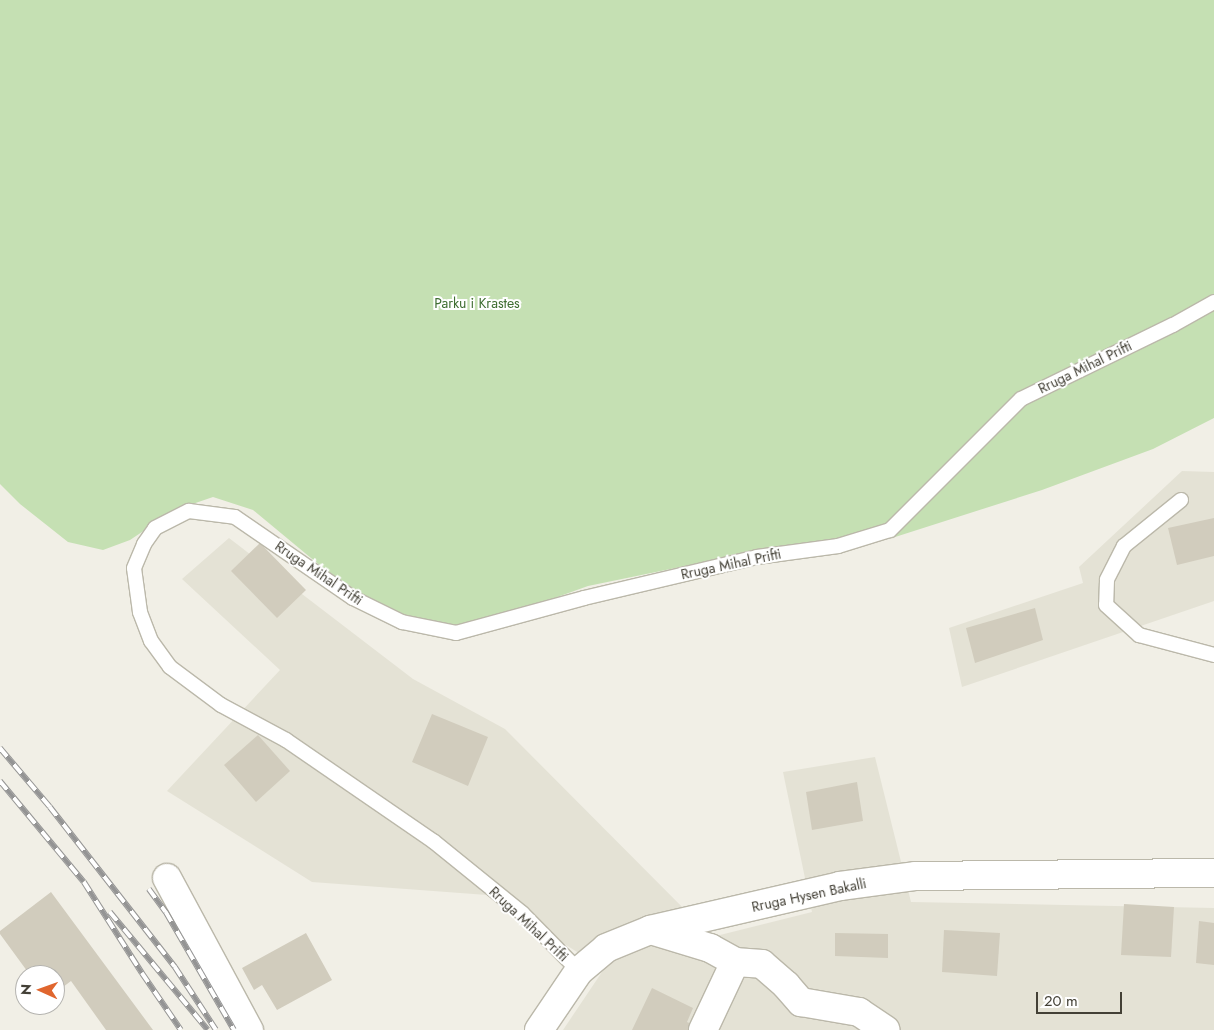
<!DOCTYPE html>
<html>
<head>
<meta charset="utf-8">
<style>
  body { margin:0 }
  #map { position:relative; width:1214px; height:1030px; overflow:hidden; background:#f1efe6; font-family:Jost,sans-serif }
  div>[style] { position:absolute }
  .residential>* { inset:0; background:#e4e2d5 }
  .green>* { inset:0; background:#c5e0b3 }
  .building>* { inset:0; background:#d1ccbd }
  .roads { filter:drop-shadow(1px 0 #bbb8aa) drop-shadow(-1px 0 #bbb8aa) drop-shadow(0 1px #bbb8aa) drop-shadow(0 -1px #bbb8aa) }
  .lane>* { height:14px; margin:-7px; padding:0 7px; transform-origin:7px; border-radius:7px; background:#fff }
  .street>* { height:28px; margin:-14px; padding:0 14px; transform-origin:14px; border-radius:14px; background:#fff }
  .rail>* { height:5.5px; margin-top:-2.75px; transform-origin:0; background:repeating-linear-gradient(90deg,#fff 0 11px,#949494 0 22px); box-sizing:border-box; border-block:1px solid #949494 }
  span { translate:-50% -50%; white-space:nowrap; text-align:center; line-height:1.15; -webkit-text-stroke:4px #fff; paint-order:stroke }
  .park-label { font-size:14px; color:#3e6d31 }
  .street-label { font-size:14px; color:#434036 }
  .north { position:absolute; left:15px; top:965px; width:50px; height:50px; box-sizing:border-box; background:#fff; border:1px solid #b4b3af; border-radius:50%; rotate:272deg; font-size:14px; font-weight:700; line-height:20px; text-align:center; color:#434036 }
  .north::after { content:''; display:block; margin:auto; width:18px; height:22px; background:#e0662e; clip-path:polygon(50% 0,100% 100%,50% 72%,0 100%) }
  .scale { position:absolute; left:1036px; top:992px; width:86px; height:22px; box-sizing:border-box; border:2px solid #434036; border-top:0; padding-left:6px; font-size:15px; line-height:18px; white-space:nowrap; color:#434036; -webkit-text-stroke:4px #fff; paint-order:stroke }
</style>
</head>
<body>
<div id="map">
  <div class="residential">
    <i style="clip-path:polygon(1182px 471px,1214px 472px,1214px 601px,962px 687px,949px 628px,1083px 583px,1079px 567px)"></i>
    <i style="clip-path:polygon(229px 538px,413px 679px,505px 729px,712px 937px,812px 912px,783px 772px,875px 757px,911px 902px,1214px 908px,1214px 1030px,563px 1030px,604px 969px,487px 895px,312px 882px,167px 791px,280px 670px,182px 579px)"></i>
  </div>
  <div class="green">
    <i style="clip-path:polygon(0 0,1214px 0,1214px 418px,1153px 449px,1042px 490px,892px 538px,753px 552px,588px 586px,496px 619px,454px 626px,404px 616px,358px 597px,253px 510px,213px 497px,175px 510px,130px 540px,103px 550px,68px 542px,20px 504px,0 484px)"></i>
  </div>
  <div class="building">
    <i style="clip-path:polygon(1214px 518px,1214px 556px,1177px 565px,1168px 528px)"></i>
    <i style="clip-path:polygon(260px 543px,306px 590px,277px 618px,231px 571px)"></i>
    <i style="clip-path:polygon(1035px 608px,1043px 640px,975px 663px,966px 628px)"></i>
    <i style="clip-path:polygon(432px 714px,488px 737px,468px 786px,412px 762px)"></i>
    <i style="clip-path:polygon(258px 735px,290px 771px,256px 802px,224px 765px)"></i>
    <i style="clip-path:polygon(857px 782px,863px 821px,812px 830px,806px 792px)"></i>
    <i style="clip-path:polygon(51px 892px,153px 1030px,106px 1030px,71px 981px,55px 993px,55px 975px,30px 975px,0 934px,0 931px)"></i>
    <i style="clip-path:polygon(1124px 904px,1174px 907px,1171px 957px,1121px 955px)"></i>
    <i style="clip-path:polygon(1199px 921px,1214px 923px,1214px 965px,1196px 963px)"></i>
    <i style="clip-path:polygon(944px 930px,1000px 933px,997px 976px,942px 972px)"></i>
    <i style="clip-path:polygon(306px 933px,332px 980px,277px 1010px,262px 985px,254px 990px,242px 968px)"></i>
    <i style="clip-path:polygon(835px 933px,888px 934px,888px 958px,835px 956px)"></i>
    <i style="clip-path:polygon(652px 988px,693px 1008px,687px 1022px,698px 1027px,697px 1030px,632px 1030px)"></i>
  </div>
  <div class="roads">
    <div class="lane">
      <i style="left:1181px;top:500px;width:73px;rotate:141.1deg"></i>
      <i style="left:1124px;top:546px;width:38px;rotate:117deg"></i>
      <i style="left:1107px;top:580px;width:25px;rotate:92deg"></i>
      <i style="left:1106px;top:605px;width:45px;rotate:42.3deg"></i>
      <i style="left:1139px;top:635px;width:78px;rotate:14.9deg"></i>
      <i style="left:579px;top:971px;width:81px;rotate:-134.5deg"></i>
      <i style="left:522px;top:913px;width:114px;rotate:-141deg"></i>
      <i style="left:433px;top:841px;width:178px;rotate:-145.5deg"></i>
      <i style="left:286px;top:740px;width:74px;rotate:-151.7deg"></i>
      <i style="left:221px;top:705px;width:64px;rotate:-143.3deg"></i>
      <i style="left:170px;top:667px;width:32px;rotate:-126deg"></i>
      <i style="left:151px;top:641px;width:31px;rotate:-111deg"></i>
      <i style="left:140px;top:612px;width:44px;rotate:-97.8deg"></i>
      <i style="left:134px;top:568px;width:26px;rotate:-67deg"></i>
      <i style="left:144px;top:544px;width:19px;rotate:-55deg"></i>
      <i style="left:155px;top:528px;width:38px;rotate:-27deg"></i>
      <i style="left:189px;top:511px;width:46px;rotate:7.4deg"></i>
      <i style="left:235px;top:517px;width:143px;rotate:34.5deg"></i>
      <i style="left:353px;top:598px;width:55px;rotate:26.1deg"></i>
      <i style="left:402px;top:622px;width:55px;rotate:11.5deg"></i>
      <i style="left:456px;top:633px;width:133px;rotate:-15.3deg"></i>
      <i style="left:584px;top:598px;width:178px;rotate:-13.3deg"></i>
      <i style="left:757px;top:557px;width:82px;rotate:-7.7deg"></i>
      <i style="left:838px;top:546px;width:54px;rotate:-17.1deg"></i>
      <i style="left:890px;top:530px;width:185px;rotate:-45deg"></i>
      <i style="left:1021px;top:399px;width:169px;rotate:-26deg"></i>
      <i style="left:1173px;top:325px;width:47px;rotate:-29.3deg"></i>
    </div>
    <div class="street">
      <i style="left:167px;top:878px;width:173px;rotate:61.7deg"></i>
      <i style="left:651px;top:930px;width:62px;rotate:17deg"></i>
      <i style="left:710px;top:948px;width:29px;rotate:29deg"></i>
      <i style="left:735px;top:962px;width:27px;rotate:4deg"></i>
      <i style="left:762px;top:964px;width:32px;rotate:41deg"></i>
      <i style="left:786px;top:985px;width:23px;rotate:49deg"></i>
      <i style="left:801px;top:1002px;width:59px;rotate:9.8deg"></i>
      <i style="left:859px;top:1012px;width:32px;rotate:34deg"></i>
      <i style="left:539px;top:1030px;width:71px;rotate:-55.9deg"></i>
      <i style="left:579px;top:971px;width:35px;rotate:-40deg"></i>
      <i style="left:606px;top:948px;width:48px;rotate:-22.2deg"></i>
      <i style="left:650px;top:930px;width:195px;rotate:-13deg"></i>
      <i style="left:840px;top:886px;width:77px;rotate:-7.5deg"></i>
      <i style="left:916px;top:876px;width:298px;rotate:-0.6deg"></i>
      <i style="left:703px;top:1030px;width:75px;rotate:-64.8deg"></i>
    </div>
  </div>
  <div class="rail">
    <i style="left:0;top:748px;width:77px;rotate:49.7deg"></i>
    <i style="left:50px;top:807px;width:203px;rotate:52deg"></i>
    <i style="left:175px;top:967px;width:75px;rotate:56.9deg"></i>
    <i style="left:0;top:781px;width:131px;rotate:50.3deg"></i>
    <i style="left:84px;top:882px;width:108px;rotate:57.5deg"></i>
    <i style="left:142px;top:973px;width:69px;rotate:55.6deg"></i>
    <i style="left:149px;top:889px;width:29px;rotate:54deg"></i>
    <i style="left:166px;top:912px;width:136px;rotate:60deg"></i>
    <i style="left:110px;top:912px;width:153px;rotate:50.3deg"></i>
  </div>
  <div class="park-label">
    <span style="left:477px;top:303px">Parku i Krastes</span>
  </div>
  <div class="street-label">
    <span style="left:1085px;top:367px;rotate:-26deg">Rruga Mihal Prifti</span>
    <span style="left:731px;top:564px;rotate:-12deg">Rruga Mihal Prifti</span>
    <span style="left:319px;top:573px;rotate:34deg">Rruga Mihal Prifti</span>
    <span style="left:809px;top:895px;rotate:-12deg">Rruga Hysen Bakalli</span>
    <span style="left:529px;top:924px;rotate:43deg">Rruga Mihal Prifti</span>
  </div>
  <div class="north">N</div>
  <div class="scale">20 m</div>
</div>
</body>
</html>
